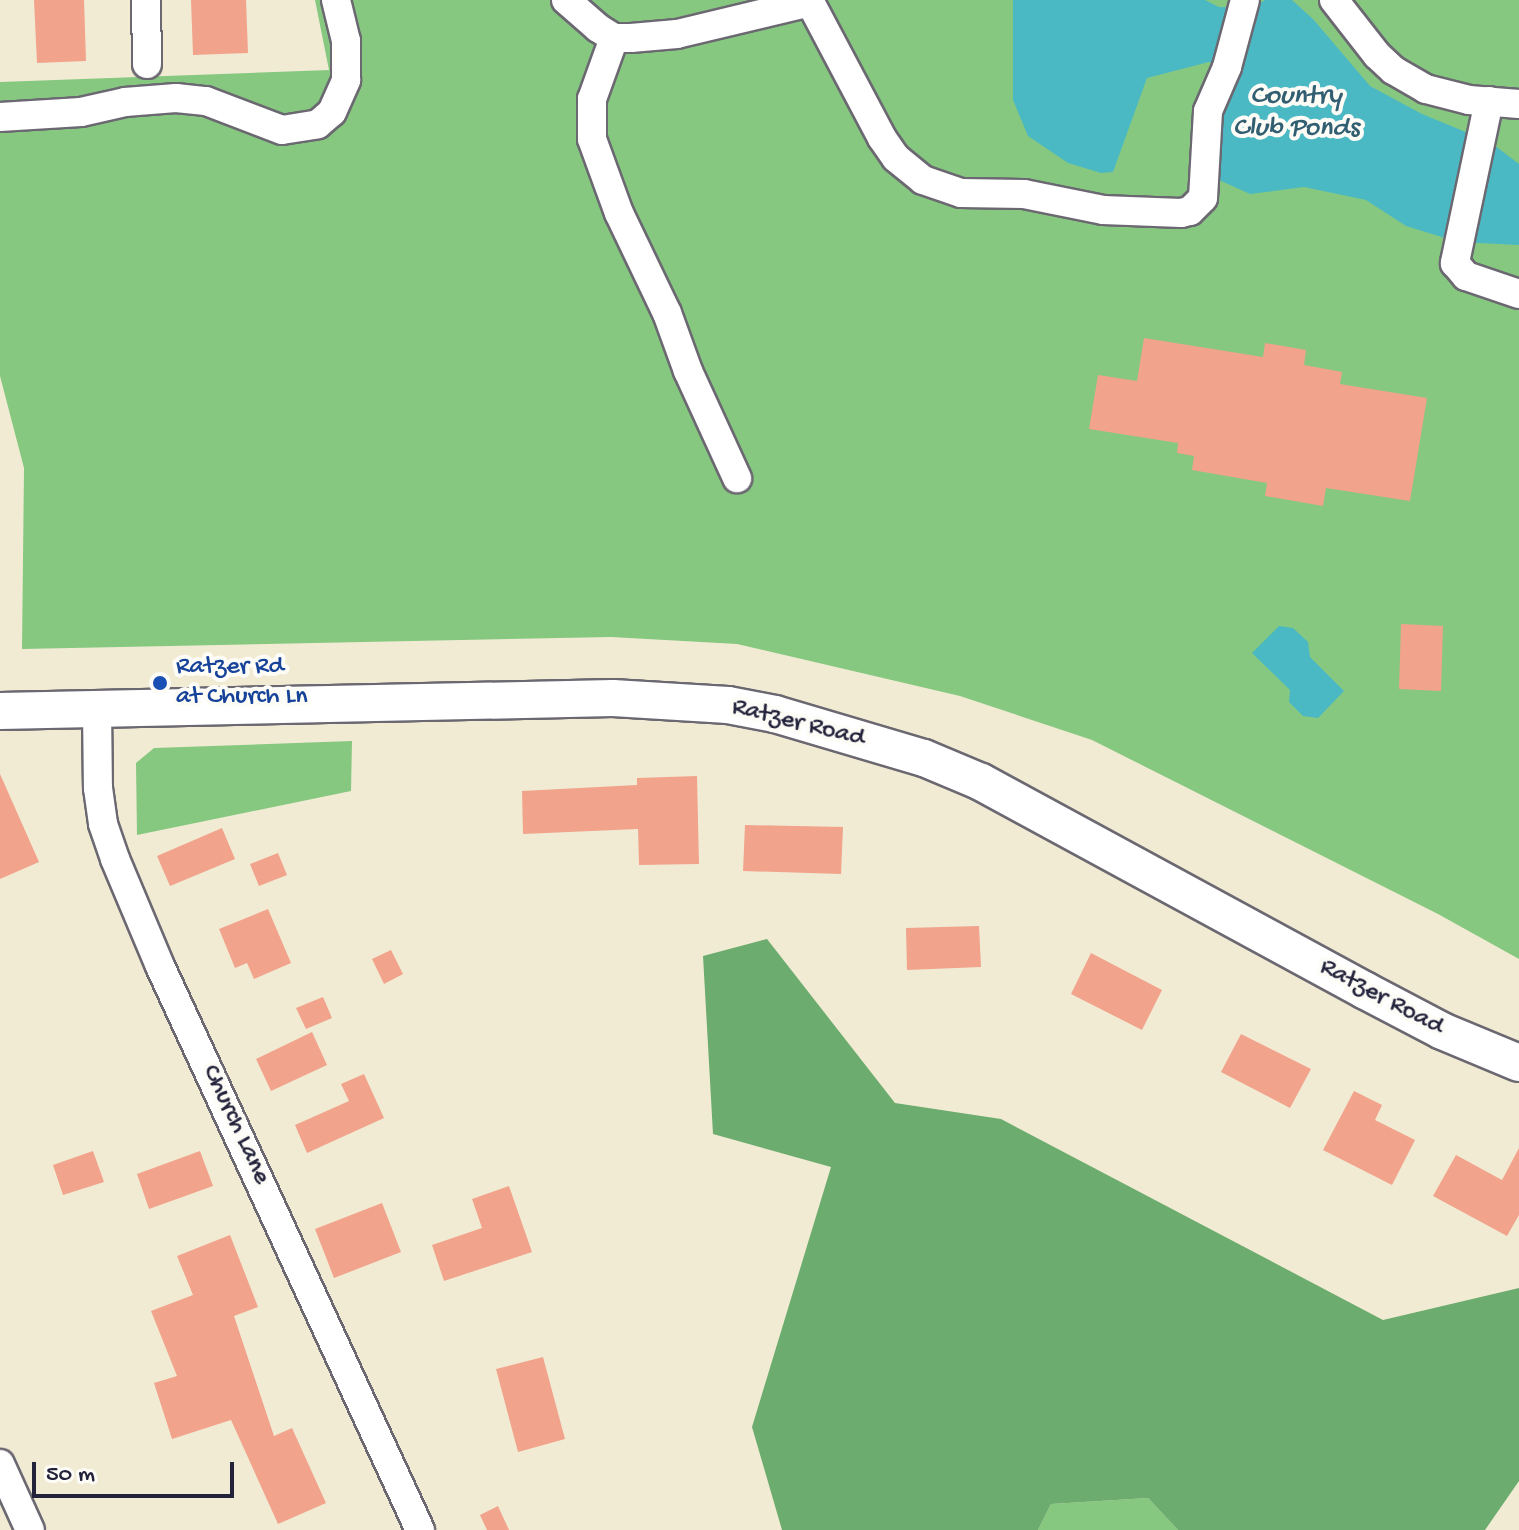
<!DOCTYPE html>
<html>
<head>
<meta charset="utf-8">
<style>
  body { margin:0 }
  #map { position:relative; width:1519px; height:1530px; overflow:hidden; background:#f2ebd4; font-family:"Gochi Hand",sans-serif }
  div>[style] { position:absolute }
  .green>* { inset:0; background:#86c880 }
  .forest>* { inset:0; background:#6cac6e }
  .water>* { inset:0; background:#4bb9c4 }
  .building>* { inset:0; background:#f1a38c }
  .roads { filter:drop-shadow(2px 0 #6b6871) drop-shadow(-2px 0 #6b6871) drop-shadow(0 2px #6b6871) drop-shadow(0 -2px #6b6871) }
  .minor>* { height:28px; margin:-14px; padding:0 14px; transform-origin:14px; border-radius:14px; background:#fff }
  .major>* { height:36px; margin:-18px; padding:0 18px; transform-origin:18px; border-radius:18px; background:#fff }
  .dots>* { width:22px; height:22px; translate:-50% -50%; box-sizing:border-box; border:4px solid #fdfcf7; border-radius:50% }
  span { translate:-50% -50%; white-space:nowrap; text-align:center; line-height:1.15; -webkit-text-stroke:8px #fdfcf7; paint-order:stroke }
  .transit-label { font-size:26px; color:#164399 }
  .left { translate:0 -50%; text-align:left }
  .street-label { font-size:26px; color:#22223b }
  .water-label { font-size:28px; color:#325e72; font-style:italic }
  .scale { position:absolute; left:32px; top:1462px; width:202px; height:36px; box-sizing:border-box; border:4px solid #22223b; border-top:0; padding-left:10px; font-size:24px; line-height:28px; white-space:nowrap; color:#22223b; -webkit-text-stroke:6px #fdfcf7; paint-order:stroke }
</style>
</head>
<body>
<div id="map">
  <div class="green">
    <i style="clip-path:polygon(315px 0,1519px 0,1519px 959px,1438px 914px,1092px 740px,960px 696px,737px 644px,611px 637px,22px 649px,24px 468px,0 376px,0 82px,329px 70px)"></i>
    <i style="clip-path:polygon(352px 741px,351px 791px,137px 835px,136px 763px,154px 748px)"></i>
    <i style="clip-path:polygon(1148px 1498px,1178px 1530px,1038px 1530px,1051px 1504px)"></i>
  </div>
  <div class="forest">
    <i style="clip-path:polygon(767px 939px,895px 1103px,1001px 1119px,1383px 1320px,1519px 1288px,1519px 1481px,1485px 1530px,1178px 1530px,1148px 1498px,1051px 1504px,1038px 1530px,782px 1530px,752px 1427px,831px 1167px,713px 1134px,703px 956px)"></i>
  </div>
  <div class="water">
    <i style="clip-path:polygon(1013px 0,1205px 0,1219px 7px,1252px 8px,1265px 0,1292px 0,1313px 19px,1370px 86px,1422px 114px,1490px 142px,1519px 164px,1519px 245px,1458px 242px,1406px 226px,1366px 200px,1304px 187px,1250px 194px,1219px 180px,1213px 168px,1226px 67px,1209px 62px,1147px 78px,1113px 172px,1101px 173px,1068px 163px,1028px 136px,1013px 100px)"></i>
    <i style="clip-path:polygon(1279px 626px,1293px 628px,1308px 642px,1310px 657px,1344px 691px,1318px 718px,1303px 716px,1289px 702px,1290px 690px,1252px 653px)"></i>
  </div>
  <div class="building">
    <i style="clip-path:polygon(34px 0,84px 0,86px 61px,37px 63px)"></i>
    <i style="clip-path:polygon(191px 0,246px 0,248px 53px,193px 55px)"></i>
    <i style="clip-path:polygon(1144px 338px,1263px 357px,1265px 343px,1306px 350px,1304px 365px,1342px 372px,1340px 384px,1427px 398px,1410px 501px,1326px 488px,1323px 506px,1265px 496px,1267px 483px,1192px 470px,1194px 456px,1177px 453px,1178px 443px,1089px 429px,1098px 375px,1137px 381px)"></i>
    <i style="clip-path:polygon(1401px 624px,1443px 626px,1441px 691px,1399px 689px)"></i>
    <i style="clip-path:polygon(0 774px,39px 862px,0 879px)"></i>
    <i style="clip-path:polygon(697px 776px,699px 864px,639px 865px,638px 829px,523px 834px,522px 791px,637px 785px,637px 778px)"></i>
    <i style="clip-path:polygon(745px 825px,843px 827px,841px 874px,743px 871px)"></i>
    <i style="clip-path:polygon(222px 828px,235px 859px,170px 886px,157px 856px)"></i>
    <i style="clip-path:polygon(278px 853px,287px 875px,259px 886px,250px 864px)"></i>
    <i style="clip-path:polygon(268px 909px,291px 963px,254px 979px,247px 963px,235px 968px,219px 929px)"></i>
    <i style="clip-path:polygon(979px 926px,981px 967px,907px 970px,906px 928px)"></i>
    <i style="clip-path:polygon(391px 950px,403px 974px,384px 984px,372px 959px)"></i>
    <i style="clip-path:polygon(1091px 953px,1162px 990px,1142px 1030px,1071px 994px)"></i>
    <i style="clip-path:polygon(323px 997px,332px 1018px,306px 1029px,296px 1008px)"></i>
    <i style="clip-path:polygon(312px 1032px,327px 1065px,271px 1091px,256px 1059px)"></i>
    <i style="clip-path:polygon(1241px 1034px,1311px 1069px,1290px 1108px,1221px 1072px)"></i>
    <i style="clip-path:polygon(364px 1074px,384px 1118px,307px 1153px,295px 1125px,349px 1101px,341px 1084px)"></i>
    <i style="clip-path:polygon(1354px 1091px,1382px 1105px,1375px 1120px,1415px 1140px,1392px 1185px,1323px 1150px)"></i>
    <i style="clip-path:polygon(1519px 1148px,1519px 1215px,1507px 1236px,1433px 1196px,1456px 1155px,1502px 1180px)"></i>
    <i style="clip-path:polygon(93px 1151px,104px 1182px,63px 1195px,53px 1165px)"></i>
    <i style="clip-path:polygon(200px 1151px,213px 1186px,149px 1209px,137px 1174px)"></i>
    <i style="clip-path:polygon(509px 1186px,532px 1252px,444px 1281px,432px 1245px,482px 1228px,472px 1199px)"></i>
    <i style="clip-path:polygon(382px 1203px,401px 1252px,334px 1278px,315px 1229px)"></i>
    <i style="clip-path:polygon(230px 1235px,258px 1307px,234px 1316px,274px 1436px,292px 1428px,326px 1503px,278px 1524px,231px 1420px,172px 1439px,154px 1383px,177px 1376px,151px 1311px,193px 1295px,177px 1256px)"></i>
    <i style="clip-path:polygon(543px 1357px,565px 1439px,518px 1452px,496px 1369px)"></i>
    <i style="clip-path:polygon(498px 1506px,509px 1530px,487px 1530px,480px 1515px)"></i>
  </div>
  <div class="roads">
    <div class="minor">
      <i style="left:146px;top:0;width:64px;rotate:89.1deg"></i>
      <i style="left:566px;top:0;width:43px;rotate:41.2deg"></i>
      <i style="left:598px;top:28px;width:19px;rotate:32deg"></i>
      <i style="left:614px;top:38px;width:17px"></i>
      <i style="left:631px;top:38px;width:46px;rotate:-5deg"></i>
      <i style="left:677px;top:34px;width:137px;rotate:-13.5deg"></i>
      <i style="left:809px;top:0;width:156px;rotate:62.1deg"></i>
      <i style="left:882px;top:138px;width:24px;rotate:55deg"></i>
      <i style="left:896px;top:158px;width:35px;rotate:39deg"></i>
      <i style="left:923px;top:180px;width:40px;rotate:18.9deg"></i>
      <i style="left:961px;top:193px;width:63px;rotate:0.9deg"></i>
      <i style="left:1024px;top:194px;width:81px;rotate:11.4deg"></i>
      <i style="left:1103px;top:210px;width:78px;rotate:2.2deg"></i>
      <i style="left:1181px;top:213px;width:9px;rotate:-13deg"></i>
      <i style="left:1190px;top:211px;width:18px;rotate:-45deg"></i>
      <i style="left:1203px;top:198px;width:87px;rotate:-86.7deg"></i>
      <i style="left:1208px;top:111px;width:48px;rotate:-66.6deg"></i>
      <i style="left:1227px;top:67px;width:69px;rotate:-75deg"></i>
      <i style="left:1334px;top:0;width:70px;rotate:52deg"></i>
      <i style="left:1377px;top:55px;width:22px;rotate:43deg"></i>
      <i style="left:1393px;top:70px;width:38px;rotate:30deg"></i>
      <i style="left:1426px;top:89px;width:44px;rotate:14.3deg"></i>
      <i style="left:1469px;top:100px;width:50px;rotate:4.6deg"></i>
      <i style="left:614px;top:38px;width:65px;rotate:109.8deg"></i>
      <i style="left:592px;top:99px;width:40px;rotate:90deg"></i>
      <i style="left:592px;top:139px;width:79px;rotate:70deg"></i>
      <i style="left:619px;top:213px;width:111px;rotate:64.4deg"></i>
      <i style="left:667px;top:313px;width:62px;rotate:70.1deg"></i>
      <i style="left:688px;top:371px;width:118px;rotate:65.4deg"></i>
      <i style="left:1489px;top:101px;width:166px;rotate:101.9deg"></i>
      <i style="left:1455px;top:263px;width:17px;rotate:50deg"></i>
      <i style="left:1466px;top:276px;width:56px;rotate:18.8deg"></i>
      <i style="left:0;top:117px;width:81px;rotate:-3.5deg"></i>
      <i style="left:81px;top:112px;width:45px;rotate:-12.8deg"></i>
      <i style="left:125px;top:102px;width:51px;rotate:-4.5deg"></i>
      <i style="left:176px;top:98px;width:30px;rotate:6deg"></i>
      <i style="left:206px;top:101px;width:81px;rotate:20.9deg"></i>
      <i style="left:282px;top:130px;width:36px;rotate:-9deg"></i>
      <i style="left:318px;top:124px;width:18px;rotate:-41deg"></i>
      <i style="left:332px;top:112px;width:35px;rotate:-66deg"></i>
      <i style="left:346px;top:80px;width:39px;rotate:-90deg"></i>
      <i style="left:346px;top:41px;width:42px;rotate:-103.7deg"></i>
      <i style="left:97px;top:709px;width:79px;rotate:89.3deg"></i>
      <i style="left:98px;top:788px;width:36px;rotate:82deg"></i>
      <i style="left:103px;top:824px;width:37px;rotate:71deg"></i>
      <i style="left:115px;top:859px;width:116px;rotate:67.2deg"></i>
      <i style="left:160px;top:966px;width:621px;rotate:65.25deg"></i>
      <i style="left:0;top:1464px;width:72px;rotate:65.6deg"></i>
    </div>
    <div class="major">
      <i style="left:0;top:711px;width:613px;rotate:-1.21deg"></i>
      <i style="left:613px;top:698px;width:115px;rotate:3.5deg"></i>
      <i style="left:728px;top:705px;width:48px;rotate:10.8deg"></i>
      <i style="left:775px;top:714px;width:155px;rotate:16.5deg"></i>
      <i style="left:924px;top:758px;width:62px;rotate:22.8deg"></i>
      <i style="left:981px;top:782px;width:436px;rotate:28.5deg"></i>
      <i style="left:1364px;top:990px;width:88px;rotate:27.7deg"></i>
      <i style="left:1442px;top:1031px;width:83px;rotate:22.6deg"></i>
    </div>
  </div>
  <div class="dots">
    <i style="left:160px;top:683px;background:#1a4fb4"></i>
  </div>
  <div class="transit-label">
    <span class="left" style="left:176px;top:683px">Ratzer Rd<br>at Church Ln</span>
  </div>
  <div class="street-label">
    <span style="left:798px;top:724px;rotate:14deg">Ratzer Road</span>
    <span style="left:1381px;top:998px;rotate:28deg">Ratzer Road</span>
    <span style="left:235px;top:1125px;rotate:65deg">Church Lane</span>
  </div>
  <div class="water-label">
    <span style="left:1296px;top:113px">Country<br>Club Ponds</span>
  </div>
  <div class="scale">50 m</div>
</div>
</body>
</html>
